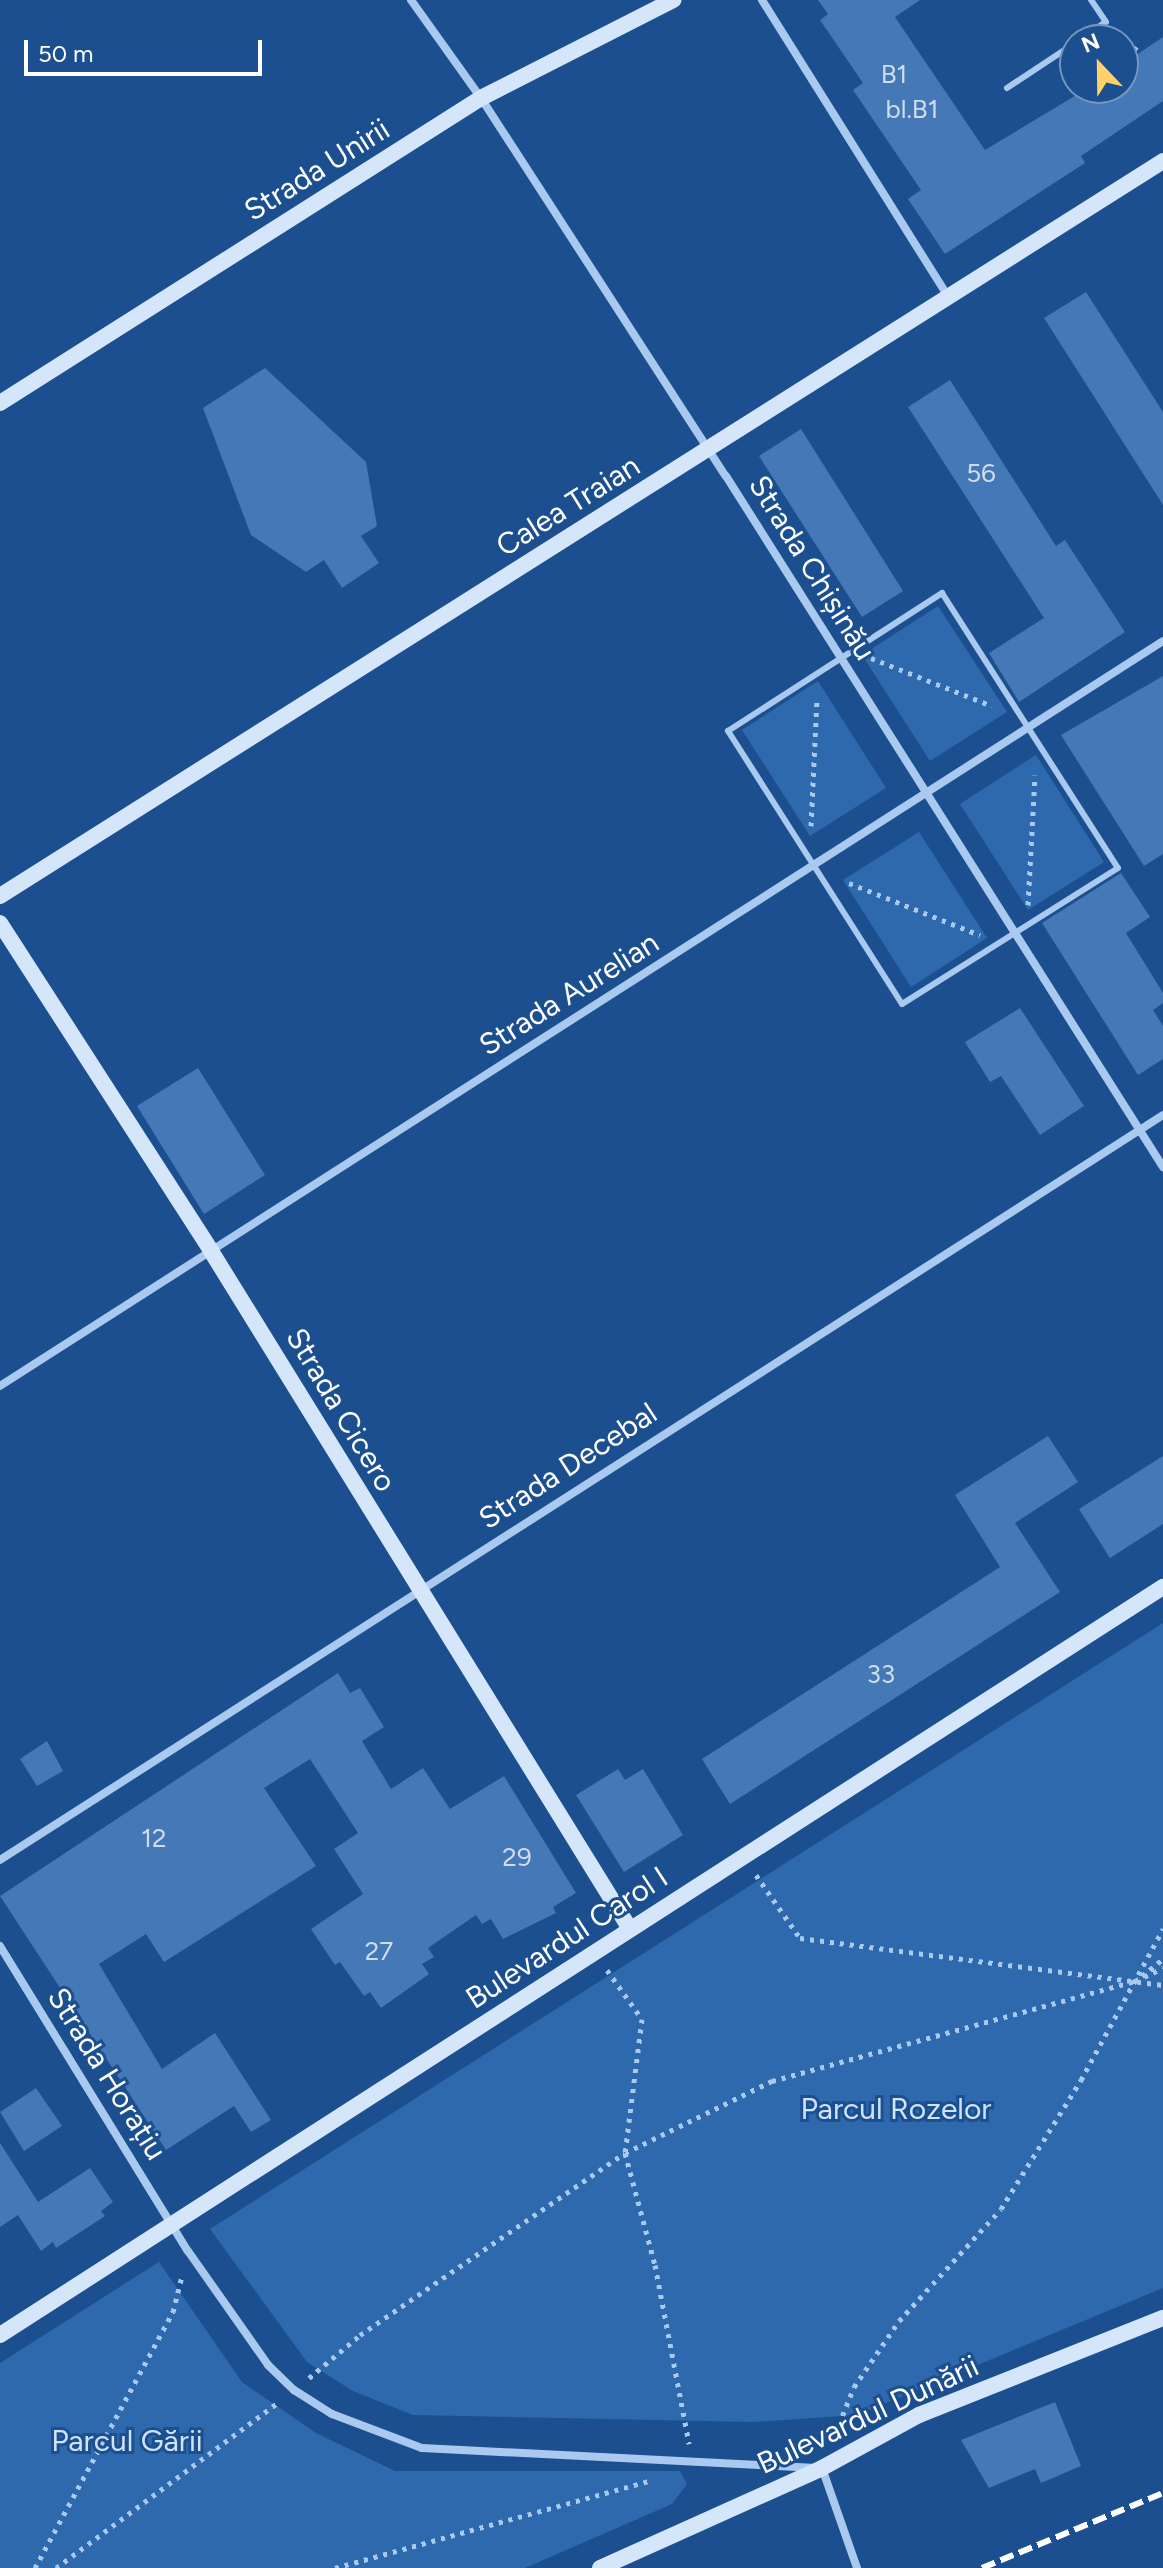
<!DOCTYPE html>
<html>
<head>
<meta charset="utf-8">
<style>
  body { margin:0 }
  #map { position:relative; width:1163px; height:2568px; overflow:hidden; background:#1b4f8f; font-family:Figtree,sans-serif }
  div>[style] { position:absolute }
  .green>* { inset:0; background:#2e69ad }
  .building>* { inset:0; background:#4478b7 }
  .path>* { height:5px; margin-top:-2.5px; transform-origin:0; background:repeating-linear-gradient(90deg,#a9c9ee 0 4px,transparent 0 10px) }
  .lane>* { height:6px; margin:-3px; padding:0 3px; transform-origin:3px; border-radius:3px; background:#a9c9ee }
  .street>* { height:8px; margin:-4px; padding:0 4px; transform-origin:4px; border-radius:4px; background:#a9c9ee }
  .secondary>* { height:16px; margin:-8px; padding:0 8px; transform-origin:8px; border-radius:8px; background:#d6e6fa }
  .rail>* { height:6px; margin-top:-3px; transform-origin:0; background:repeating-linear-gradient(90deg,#fff 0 14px,transparent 0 20px) }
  span { translate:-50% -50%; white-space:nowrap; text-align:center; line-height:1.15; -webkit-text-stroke:6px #1b4f8f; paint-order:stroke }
  .number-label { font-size:26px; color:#d0dded }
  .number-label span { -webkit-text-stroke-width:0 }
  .street-label { font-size:30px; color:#fff }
  .park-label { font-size:30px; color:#cfe3fa }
  .north { position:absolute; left:1059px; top:24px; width:80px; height:80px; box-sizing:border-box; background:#1b4f8f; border:2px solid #7695bc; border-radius:50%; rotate:338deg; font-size:22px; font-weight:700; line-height:32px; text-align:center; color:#fff }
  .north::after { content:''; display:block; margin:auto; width:28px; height:36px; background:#ffd166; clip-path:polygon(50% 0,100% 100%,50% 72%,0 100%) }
  .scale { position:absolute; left:24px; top:40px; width:238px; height:36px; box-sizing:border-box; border:4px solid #fff; border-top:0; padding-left:10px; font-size:24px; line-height:28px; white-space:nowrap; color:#fff; -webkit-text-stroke:6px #1b4f8f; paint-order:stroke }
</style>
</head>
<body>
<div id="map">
  <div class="green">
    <i style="clip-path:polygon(938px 606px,1007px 712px,930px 761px,862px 655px)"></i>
    <i style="clip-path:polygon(818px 681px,886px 788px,810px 836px,742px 730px)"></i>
    <i style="clip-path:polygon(1036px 755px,1104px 862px,1028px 910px,960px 804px)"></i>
    <i style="clip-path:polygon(919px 832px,987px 938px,911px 987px,843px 880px)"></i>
    <i style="clip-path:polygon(1163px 1623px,1163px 2288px,857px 2415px,753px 2422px,413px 2415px,353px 2391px,307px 2362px,210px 2229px)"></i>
    <i style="clip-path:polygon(159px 2262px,242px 2382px,316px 2433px,395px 2471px,680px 2471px,687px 2484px,672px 2504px,525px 2568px,0 2568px,0 2363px)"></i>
  </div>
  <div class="building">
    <i style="clip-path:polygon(818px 0,920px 0,895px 17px,985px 150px,1088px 88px,1123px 88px,1123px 64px,1163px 37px,1163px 101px,1081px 156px,1085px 163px,945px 254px,908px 199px,921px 190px,853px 90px,863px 83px,820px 20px,828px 14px)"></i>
    <i style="clip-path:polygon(1086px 292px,1163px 412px,1163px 505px,1044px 318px)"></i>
    <i style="clip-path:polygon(265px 368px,366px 462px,377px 526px,361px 536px,379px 563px,342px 588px,324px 560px,306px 572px,251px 535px,203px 408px)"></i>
    <i style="clip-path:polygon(950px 380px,1056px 546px,1065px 540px,1125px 632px,1019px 702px,989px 653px,1044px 618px,908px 407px)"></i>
    <i style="clip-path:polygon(801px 429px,903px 591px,862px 617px,759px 456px)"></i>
    <i style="clip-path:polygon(1163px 676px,1163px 854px,1144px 866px,1061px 735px)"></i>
    <i style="clip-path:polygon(1121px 873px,1150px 917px,1126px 933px,1163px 993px,1163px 1003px,1153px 1010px,1163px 1026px,1163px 1059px,1138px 1075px,1042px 923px)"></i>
    <i style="clip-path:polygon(1020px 1008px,1084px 1106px,1040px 1135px,1001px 1076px,990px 1082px,965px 1042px)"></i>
    <i style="clip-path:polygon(198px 1068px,265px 1175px,204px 1214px,137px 1106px)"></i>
    <i style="clip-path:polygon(1048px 1436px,1078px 1482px,1015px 1523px,1060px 1592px,730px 1804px,702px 1759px,1000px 1567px,955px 1495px)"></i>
    <i style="clip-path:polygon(1163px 1456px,1163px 1524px,1110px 1558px,1079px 1509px)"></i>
    <i style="clip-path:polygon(338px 1673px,350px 1693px,360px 1688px,384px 1727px,362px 1741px,391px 1789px,423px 1768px,450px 1809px,504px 1776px,576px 1893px,553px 1907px,556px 1913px,503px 1939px,491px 1919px,482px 1924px,476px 1915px,428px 1948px,434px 1957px,422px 1964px,429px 1974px,381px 2008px,370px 1992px,364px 1996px,340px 1962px,335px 1965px,311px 1929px,363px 1894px,334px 1849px,358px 1833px,310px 1759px,264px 1788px,316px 1866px,164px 1962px,146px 1934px,99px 1964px,162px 2069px,215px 2033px,271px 2120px,251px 2132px,234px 2106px,166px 2150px,0 1896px)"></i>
    <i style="clip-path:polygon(47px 1741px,63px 1771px,37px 1786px,20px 1759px)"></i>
    <i style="clip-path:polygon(618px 1769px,625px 1780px,643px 1769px,683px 1835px,624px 1872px,576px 1795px)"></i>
    <i style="clip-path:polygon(36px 2088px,62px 2126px,24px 2151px,0 2112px)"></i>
    <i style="clip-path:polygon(0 2143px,38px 2202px,90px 2168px,113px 2202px,101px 2211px,105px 2216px,56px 2248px,53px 2242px,41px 2251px,18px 2215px,0 2227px)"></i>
    <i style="clip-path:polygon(1055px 2402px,1081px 2466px,1041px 2483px,1035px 2469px,989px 2488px,961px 2440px)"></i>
  </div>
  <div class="path">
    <i style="left:1119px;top:34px;width:28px;rotate:42deg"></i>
    <i style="left:871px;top:658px;width:130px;rotate:21.6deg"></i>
    <i style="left:811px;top:826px;width:129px;rotate:-87.3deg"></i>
    <i style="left:849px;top:883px;width:141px;rotate:21.7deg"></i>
    <i style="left:1028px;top:905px;width:130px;rotate:-86.9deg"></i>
    <i style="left:756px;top:1875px;width:77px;rotate:55.1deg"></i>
    <i style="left:800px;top:1938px;width:366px;rotate:7.4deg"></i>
    <i style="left:607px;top:1970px;width:60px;rotate:54.5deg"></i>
    <i style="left:642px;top:2019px;width:135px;rotate:97.2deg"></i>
    <i style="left:625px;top:2153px;width:116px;rotate:75deg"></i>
    <i style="left:655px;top:2265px;width:182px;rotate:79.2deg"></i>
    <i style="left:1142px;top:1976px;width:27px;rotate:-39deg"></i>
    <i style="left:309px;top:2378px;width:67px;rotate:-40.1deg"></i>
    <i style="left:360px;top:2335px;width:321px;rotate:-34.5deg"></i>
    <i style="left:625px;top:2153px;width:164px;rotate:-26.1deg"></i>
    <i style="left:772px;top:2081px;width:377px;rotate:-15.4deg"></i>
    <i style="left:1135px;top:1981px;width:31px;rotate:-25deg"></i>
    <i style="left:835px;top:2434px;width:51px;rotate:-68deg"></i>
    <i style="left:854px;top:2387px;width:80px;rotate:-55.7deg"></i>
    <i style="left:899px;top:2321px;width:151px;rotate:-47.7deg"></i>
    <i style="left:1001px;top:2209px;width:152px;rotate:-58.2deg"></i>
    <i style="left:1081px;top:2080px;width:172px;rotate:-61.5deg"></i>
    <i style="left:35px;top:2568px;width:291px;rotate:-61.7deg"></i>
    <i style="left:173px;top:2312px;width:37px;rotate:-76deg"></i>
    <i style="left:56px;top:2568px;width:279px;rotate:-36.7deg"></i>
    <i style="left:335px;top:2568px;width:325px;rotate:-15.5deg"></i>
  </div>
  <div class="lane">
    <i style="left:1079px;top:40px;width:32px;rotate:-34deg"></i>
    <i style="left:1106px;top:22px;width:27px;rotate:-124deg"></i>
    <i style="left:1007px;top:88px;width:82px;rotate:-33.5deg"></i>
    <i style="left:942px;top:593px;width:326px;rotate:57.4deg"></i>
    <i style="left:1118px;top:868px;width:255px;rotate:147.8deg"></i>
    <i style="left:902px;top:1004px;width:324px;rotate:-122.5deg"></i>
    <i style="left:728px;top:731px;width:255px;rotate:-32.8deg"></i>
  </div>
  <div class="street">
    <i style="left:411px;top:0;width:120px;rotate:54.5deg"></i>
    <i style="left:481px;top:98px;width:450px;rotate:57.1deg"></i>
    <i style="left:726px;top:476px;width:818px;rotate:57.69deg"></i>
    <i style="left:762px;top:0;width:350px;rotate:57.9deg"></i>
    <i style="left:0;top:1386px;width:1381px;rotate:-32.64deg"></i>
    <i style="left:0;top:1860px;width:1381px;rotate:-32.64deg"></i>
    <i style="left:0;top:1946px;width:358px;rotate:58.4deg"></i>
    <i style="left:188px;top:2251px;width:139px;rotate:54.9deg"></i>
    <i style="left:268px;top:2365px;width:36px;rotate:44deg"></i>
    <i style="left:294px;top:2390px;width:45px;rotate:32.3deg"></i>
    <i style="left:332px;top:2414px;width:96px;rotate:20.7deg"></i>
    <i style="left:422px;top:2448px;width:400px;rotate:2.9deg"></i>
    <i style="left:822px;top:2468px;width:106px;rotate:70.7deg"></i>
  </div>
  <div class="secondary">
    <i style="left:0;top:403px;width:570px;rotate:-32.38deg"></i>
    <i style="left:481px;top:98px;width:216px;rotate:-27deg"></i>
    <i style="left:0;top:896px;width:1376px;rotate:-32.29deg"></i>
    <i style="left:0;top:923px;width:390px;rotate:57.2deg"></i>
    <i style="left:211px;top:1251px;width:797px;rotate:58.28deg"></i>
    <i style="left:0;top:2335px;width:1383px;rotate:-32.75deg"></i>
    <i style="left:600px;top:2568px;width:243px;rotate:-24.2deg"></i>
    <i style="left:822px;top:2468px;width:111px;rotate:-28.7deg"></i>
    <i style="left:919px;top:2415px;width:263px;rotate:-21.7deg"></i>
  </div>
  <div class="rail">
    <i style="left:982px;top:2568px;width:196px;rotate:-22.5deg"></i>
  </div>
  <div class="number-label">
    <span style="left:894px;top:75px">B1</span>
    <span style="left:912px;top:110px">bl.B1</span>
    <span style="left:981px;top:474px">56</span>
    <span style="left:881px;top:1675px">33</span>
    <span style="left:154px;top:1839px">12</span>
    <span style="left:517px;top:1858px">29</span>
    <span style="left:379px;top:1952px">27</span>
  </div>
  <div class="street-label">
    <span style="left:317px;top:170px;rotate:-32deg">Strada Unirii</span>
    <span style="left:568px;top:506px;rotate:-32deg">Calea Traian</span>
    <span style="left:812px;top:568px;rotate:58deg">Strada Chișinău</span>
    <span style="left:569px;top:994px;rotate:-32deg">Strada Aurelian</span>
    <span style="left:341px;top:1410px;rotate:59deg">Strada Cicero</span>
    <span style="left:568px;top:1466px;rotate:-33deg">Strada Decebal</span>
    <span style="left:567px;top:1938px;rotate:-33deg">Bulevardul Carol I</span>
    <span style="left:107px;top:2074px;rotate:58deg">Strada Horațiu</span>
    <span style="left:868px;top:2415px;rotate:-25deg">Bulevardul Dunării</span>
  </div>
  <div class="park-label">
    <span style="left:896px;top:2109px">Parcul Rozelor</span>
    <span style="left:127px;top:2441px">Parcul Gării</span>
  </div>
  <div class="north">N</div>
  <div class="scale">50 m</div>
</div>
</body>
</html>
